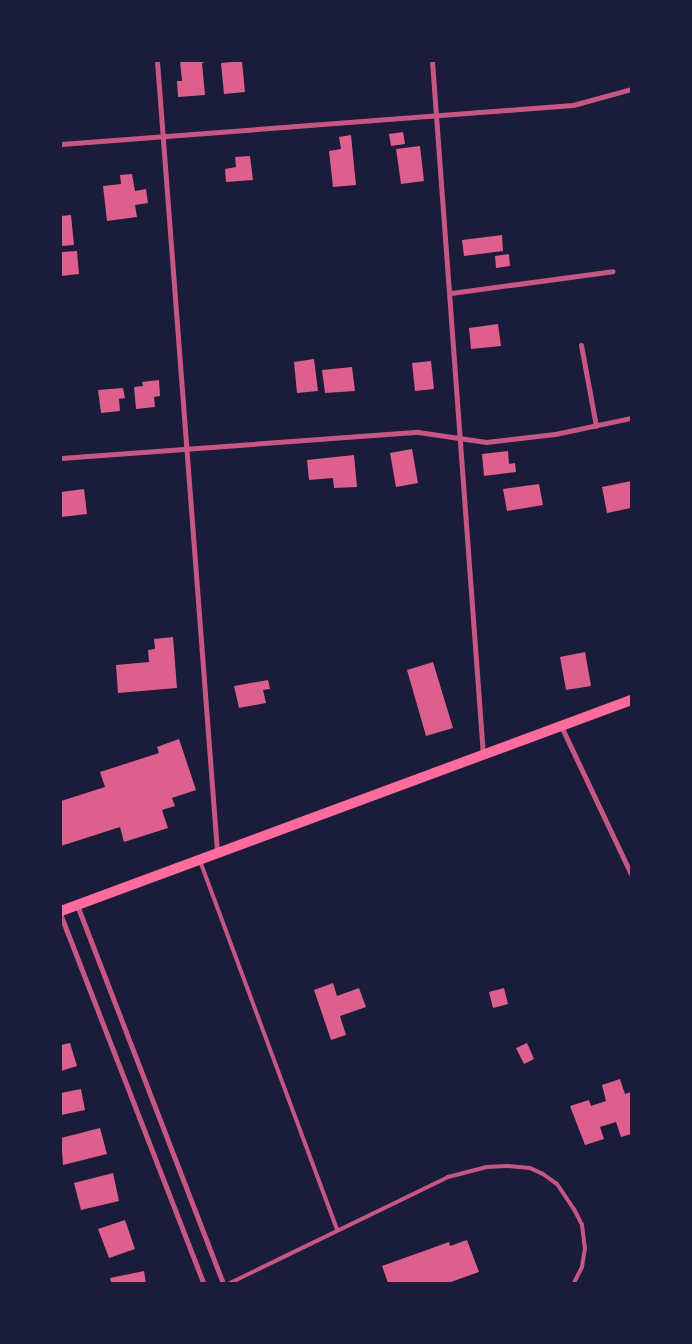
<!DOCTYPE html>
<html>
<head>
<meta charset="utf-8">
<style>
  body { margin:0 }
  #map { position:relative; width:692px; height:1344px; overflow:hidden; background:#1b1b3a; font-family:"PT Sans",sans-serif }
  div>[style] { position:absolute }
  .building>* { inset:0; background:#dd5f8e }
  .service>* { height:4px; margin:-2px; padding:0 2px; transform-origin:2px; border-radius:2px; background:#c65784 }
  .minor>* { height:5px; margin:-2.5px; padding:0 2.5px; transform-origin:2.5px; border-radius:2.5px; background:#c65784 }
  .secondary>* { height:10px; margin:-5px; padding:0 5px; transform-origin:5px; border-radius:5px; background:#ff6b9d }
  span { translate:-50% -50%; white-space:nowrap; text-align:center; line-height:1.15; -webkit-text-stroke:4px #1b1b3a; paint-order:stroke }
  .frame { position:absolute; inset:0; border:62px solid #1b1b3a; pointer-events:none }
</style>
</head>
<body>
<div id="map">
  <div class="building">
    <i style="clip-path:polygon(180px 61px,208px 61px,202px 63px,205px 95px,178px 97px,177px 81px,182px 81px)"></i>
    <i style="clip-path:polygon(242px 61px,245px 92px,224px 94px,221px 63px)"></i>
    <i style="clip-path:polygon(403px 132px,405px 144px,391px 146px,389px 134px)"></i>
    <i style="clip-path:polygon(351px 135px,356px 185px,333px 187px,329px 151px,341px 149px,339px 137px)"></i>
    <i style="clip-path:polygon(420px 146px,424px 181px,401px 184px,396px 149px)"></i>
    <i style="clip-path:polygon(250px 156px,253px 180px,226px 182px,225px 169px,236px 167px,235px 157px)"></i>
    <i style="clip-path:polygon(132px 174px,135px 191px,146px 189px,148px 203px,135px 205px,137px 217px,107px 221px,103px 186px,121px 184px,120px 175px)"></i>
    <i style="clip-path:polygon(71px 215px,74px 245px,61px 246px,61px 216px)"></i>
    <i style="clip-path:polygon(502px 235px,503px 251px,464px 256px,462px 240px)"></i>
    <i style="clip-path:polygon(77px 251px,79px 274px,61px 276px,61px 252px)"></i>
    <i style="clip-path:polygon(509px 254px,510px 266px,496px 268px,495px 256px)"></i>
    <i style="clip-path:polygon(498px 324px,501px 346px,471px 349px,469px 328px)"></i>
    <i style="clip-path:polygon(314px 359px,318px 391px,297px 393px,294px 362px)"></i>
    <i style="clip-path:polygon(431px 361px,434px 389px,415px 391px,412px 363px)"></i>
    <i style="clip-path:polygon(352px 367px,355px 391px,325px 393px,322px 370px)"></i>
    <i style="clip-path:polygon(159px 380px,160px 396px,154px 397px,155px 407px,136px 409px,134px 387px,143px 386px,142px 382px)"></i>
    <i style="clip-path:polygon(123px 388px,125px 398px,119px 399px,120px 411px,101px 413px,98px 390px)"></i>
    <i style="clip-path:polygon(412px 449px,418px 483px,396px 487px,390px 453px)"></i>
    <i style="clip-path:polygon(508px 451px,509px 464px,515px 463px,516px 472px,484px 476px,482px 454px)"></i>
    <i style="clip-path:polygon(354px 455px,357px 487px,334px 488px,333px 478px,309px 480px,307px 460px)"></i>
    <i style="clip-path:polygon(631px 481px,631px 508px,607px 513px,602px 487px)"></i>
    <i style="clip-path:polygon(539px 484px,543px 505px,507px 511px,503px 489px)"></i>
    <i style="clip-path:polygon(84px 489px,87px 514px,61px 517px,61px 492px)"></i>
    <i style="clip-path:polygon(173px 637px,177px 688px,118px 693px,116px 665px,149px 662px,148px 650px,155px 649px,154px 639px)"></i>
    <i style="clip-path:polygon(585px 652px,591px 686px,566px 690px,560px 657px)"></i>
    <i style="clip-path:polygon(433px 662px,453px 728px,426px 736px,407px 670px)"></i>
    <i style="clip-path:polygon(268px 680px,270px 689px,263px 690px,266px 703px,239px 708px,234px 686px)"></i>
    <i style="clip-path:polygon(179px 739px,196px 790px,172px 798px,175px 806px,162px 810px,168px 828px,124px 842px,120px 827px,61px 846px,61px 801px,105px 787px,100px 772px,159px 753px,157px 747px)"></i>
    <i style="clip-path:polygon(333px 983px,337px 996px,359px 988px,366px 1007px,340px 1016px,346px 1035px,331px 1040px,314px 990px)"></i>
    <i style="clip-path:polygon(504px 988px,508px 1004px,493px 1008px,489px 992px)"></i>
    <i style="clip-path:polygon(70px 1043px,77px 1066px,61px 1071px,61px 1045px)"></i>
    <i style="clip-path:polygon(527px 1043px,534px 1059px,524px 1064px,516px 1048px)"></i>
    <i style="clip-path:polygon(620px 1079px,625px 1094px,631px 1092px,631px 1134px,621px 1137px,616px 1122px,600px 1127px,604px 1139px,585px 1145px,570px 1106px,589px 1100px,591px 1106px,606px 1101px,602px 1085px)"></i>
    <i style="clip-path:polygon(81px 1089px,85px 1110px,61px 1115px,61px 1093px)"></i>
    <i style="clip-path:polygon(100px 1128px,107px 1154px,63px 1165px,61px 1138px)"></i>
    <i style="clip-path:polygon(113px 1173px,119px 1201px,81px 1210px,74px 1183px)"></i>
    <i style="clip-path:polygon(125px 1220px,135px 1249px,109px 1258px,98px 1229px)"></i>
    <i style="clip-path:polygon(467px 1240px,479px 1272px,448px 1283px,388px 1283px,382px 1266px,449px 1242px,450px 1246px)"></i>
    <i style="clip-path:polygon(144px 1271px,146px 1283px,111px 1283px,110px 1278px)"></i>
  </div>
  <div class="service">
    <i style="left:200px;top:861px;width:394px;rotate:69.6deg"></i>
    <i style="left:230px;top:1283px;width:242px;rotate:-25.9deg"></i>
    <i style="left:448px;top:1177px;width:40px;rotate:-14.4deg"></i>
    <i style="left:487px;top:1167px;width:20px;rotate:-3deg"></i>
    <i style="left:507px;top:1166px;width:23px;rotate:5deg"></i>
    <i style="left:530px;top:1168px;width:14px;rotate:25deg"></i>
    <i style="left:543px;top:1174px;width:17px;rotate:36deg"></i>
    <i style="left:557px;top:1184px;width:30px;rotate:56deg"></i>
    <i style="left:574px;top:1209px;width:18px;rotate:63deg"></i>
    <i style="left:582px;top:1225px;width:23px;rotate:83deg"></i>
    <i style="left:585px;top:1248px;width:19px;rotate:99deg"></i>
    <i style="left:582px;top:1267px;width:18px;rotate:117deg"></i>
  </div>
  <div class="minor">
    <i style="left:157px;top:61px;width:793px;rotate:85.66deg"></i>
    <i style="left:432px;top:61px;width:696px;rotate:85.8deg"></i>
    <i style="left:61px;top:144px;width:513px;rotate:-4.36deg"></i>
    <i style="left:573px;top:105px;width:60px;rotate:-15.4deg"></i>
    <i style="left:451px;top:293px;width:163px;rotate:-7.7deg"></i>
    <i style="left:581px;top:345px;width:82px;rotate:79.5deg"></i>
    <i style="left:61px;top:458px;width:358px;rotate:-4.2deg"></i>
    <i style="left:418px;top:432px;width:69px;rotate:8.4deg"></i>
    <i style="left:486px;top:442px;width:69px;rotate:-6.6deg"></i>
    <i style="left:555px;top:434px;width:78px;rotate:-11.9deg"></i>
    <i style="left:561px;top:726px;width:164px;rotate:64.7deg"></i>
    <i style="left:77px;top:905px;width:405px;rotate:68.9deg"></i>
    <i style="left:61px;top:916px;width:394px;rotate:68.8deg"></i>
  </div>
  <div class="secondary">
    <i style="left:61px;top:911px;width:608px;rotate:-20.31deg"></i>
  </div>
  <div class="frame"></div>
</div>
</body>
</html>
